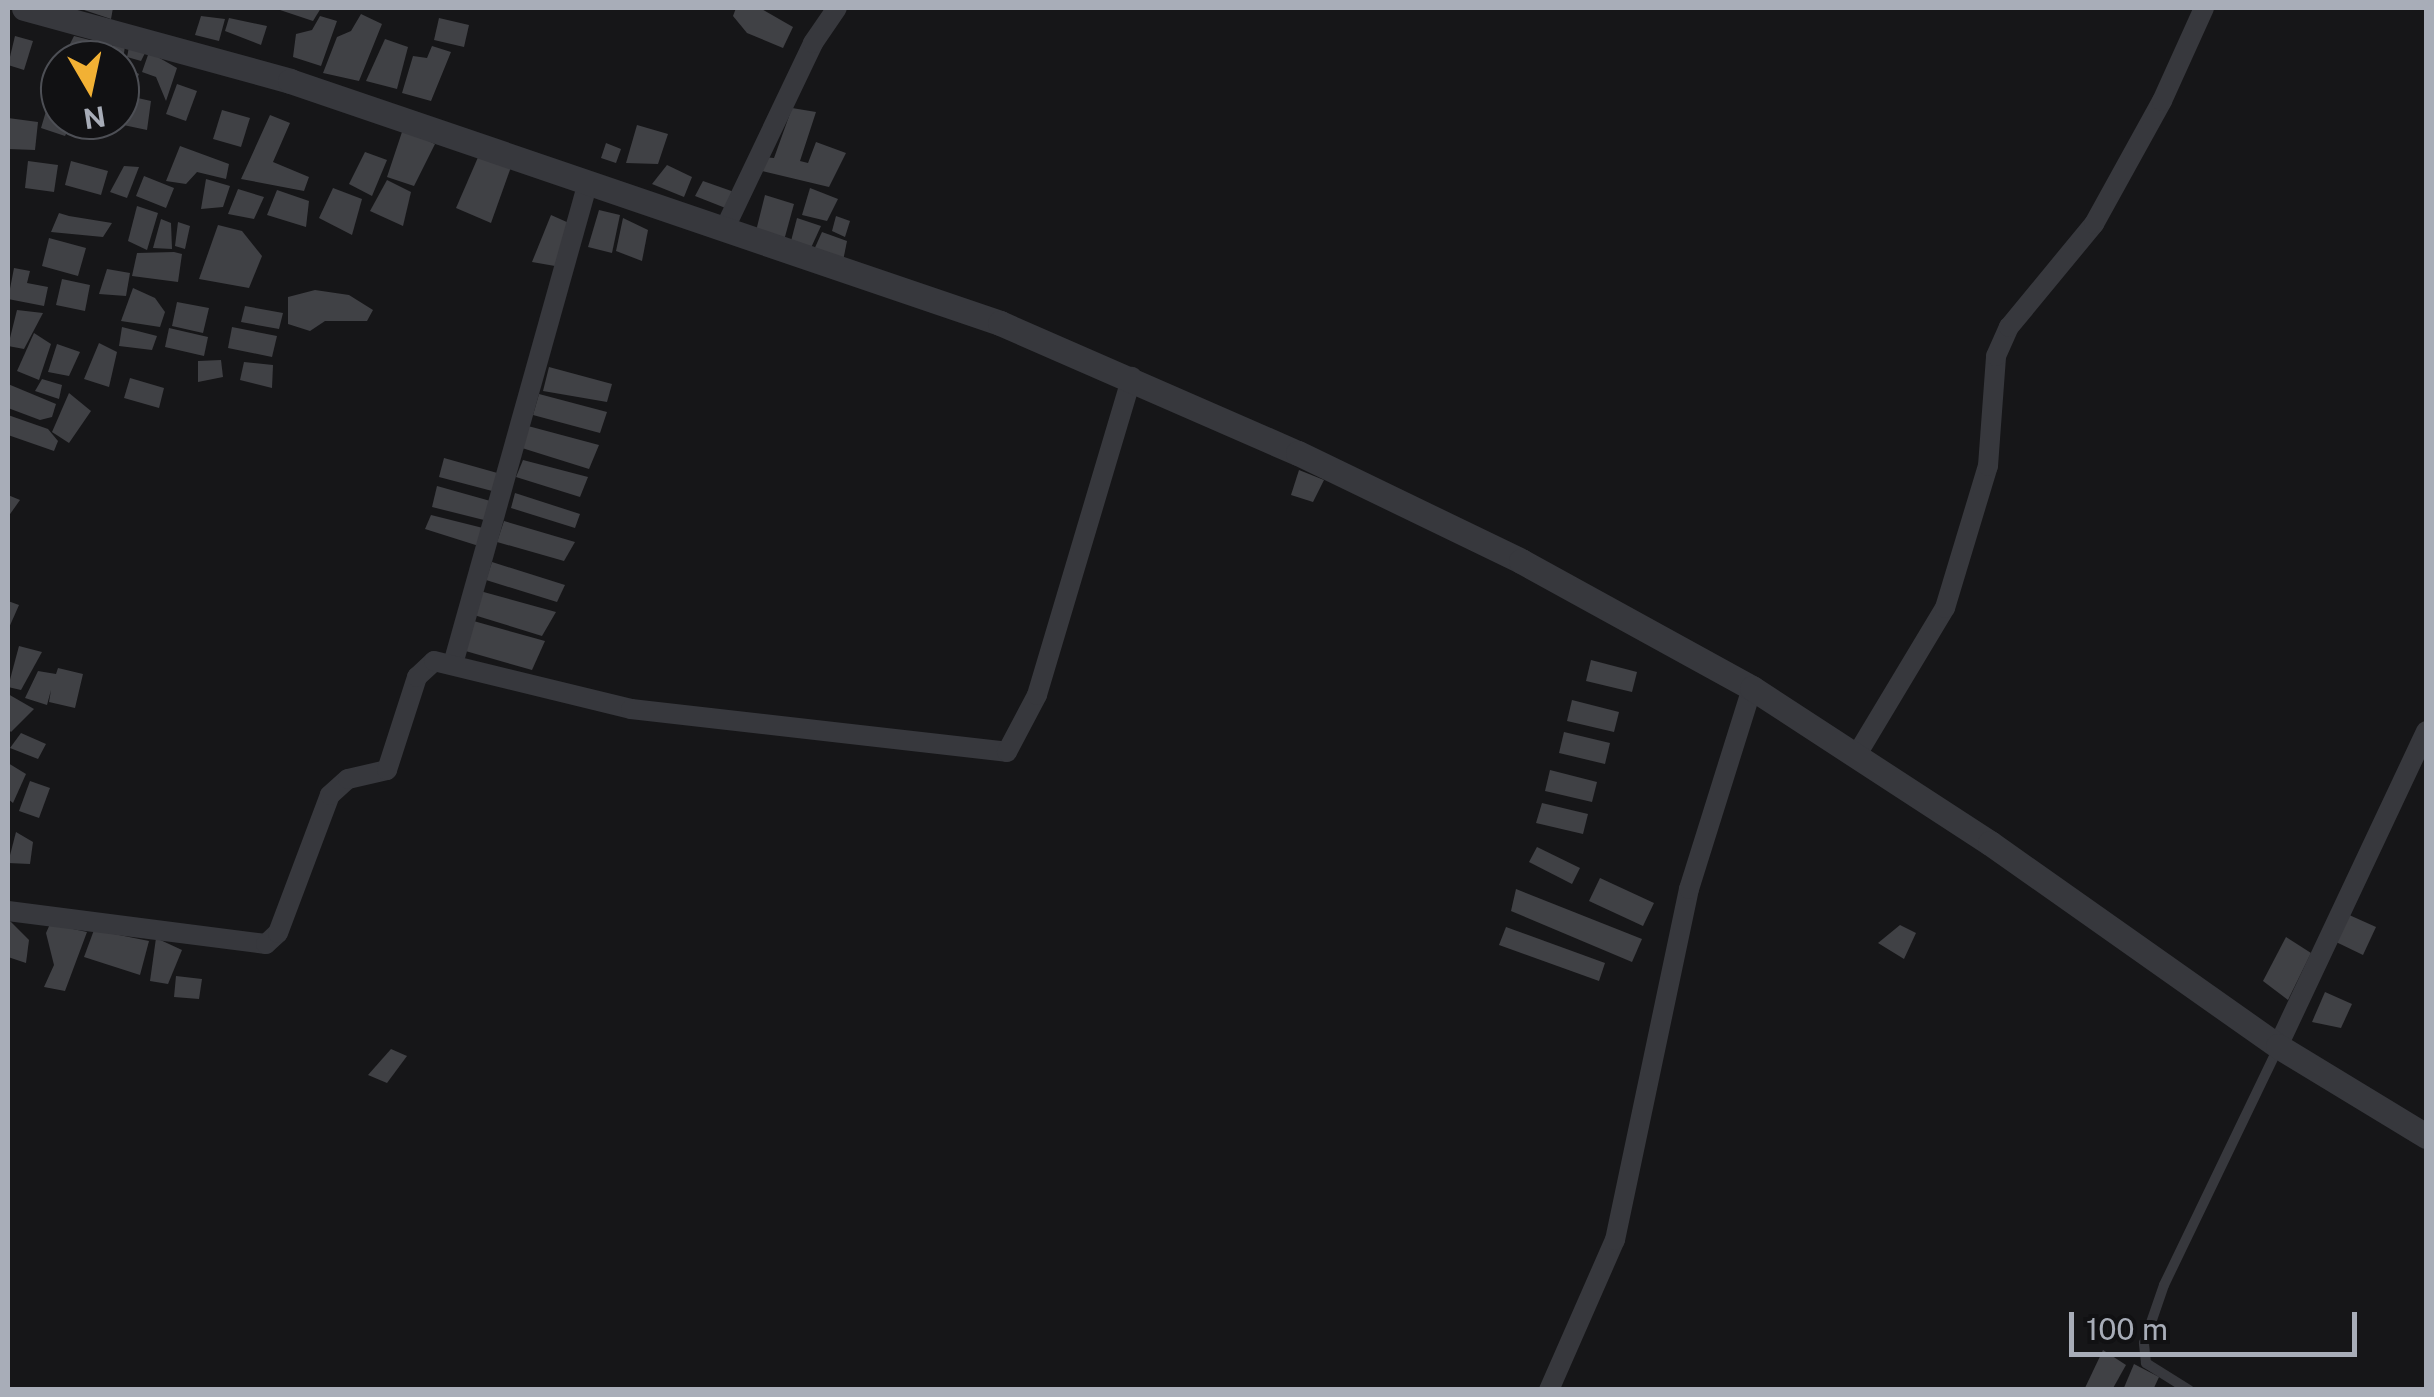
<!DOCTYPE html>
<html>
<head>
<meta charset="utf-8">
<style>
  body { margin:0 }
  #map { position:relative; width:2434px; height:1397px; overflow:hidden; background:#161618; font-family:"Public Sans",sans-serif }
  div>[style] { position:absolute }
  .building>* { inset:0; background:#404145 }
  .service>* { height:10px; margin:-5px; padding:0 5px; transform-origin:5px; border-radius:5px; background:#37383d }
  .minor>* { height:20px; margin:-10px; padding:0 10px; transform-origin:10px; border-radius:10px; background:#37383d }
  .tertiary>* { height:25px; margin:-12.5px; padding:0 12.5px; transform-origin:12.5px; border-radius:12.5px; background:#37383d }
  span { translate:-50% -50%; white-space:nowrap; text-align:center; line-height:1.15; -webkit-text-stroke:8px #111113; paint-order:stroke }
  .frame { position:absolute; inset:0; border:10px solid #a8adb8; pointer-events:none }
  .north { position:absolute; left:40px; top:40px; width:100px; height:100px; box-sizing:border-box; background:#111113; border:2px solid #4d4f55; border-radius:50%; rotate:171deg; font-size:28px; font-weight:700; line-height:40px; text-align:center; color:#a8adb8 }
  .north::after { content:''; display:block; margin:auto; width:35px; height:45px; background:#f2b134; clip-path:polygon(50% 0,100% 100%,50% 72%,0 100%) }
  .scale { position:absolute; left:2069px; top:1312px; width:288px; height:45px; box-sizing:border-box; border:5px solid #a8adb8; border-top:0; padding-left:12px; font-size:30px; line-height:35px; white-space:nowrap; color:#a8adb8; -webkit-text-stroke:8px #111113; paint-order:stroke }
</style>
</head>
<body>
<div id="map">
  <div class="building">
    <i style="clip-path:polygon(78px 8px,113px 8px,111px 19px)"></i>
    <i style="clip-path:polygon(274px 8px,321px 8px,313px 21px)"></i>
    <i style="clip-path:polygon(736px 8px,760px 8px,793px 27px,783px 48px,747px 33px,733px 16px)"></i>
    <i style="clip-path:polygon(361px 14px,382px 24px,359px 81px,323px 73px,337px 37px,351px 31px)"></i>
    <i style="clip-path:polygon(201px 16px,225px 19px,219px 41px,195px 35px)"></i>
    <i style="clip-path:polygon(320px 16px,337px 21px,321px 66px,293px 57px,296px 34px,312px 30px)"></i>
    <i style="clip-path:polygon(229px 18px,267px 26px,261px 45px,225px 31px)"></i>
    <i style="clip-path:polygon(439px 18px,469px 25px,464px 47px,434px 40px)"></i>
    <i style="clip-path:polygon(15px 36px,33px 41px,24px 70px,8px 65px)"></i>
    <i style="clip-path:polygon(74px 36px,98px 42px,91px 60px,64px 56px)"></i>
    <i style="clip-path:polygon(385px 39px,408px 47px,397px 89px,366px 81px)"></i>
    <i style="clip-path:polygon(130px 42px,148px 47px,141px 61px,127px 57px)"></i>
    <i style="clip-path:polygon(114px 43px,125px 46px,123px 60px,108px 60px)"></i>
    <i style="clip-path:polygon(432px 46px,451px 52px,431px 101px,402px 93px,413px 56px,427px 58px)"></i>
    <i style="clip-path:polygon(149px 52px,177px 68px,166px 101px,156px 77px,142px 72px)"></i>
    <i style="clip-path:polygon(120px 64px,139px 74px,131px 94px,120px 91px)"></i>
    <i style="clip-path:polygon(177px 84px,197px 91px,186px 121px,166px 114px)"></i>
    <i style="clip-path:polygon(120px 94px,151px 101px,147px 130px,109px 122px,120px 120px)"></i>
    <i style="clip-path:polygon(49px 101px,60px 104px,60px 120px,73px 120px,65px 136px,41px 128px)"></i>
    <i style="clip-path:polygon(792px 108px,816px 112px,800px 161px,808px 163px,816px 142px,846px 153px,829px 187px,758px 170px,763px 157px,774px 158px)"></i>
    <i style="clip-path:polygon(222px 110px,250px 118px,241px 147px,213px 139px)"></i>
    <i style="clip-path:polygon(270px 115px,290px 123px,273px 162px,309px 177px,304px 191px,241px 179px)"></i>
    <i style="clip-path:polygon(8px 118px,38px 122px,35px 150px,8px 149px)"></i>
    <i style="clip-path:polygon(637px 125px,668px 134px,658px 164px,626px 163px)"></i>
    <i style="clip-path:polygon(403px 129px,435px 144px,414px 186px,387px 177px)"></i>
    <i style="clip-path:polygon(606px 143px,621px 149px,616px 163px,601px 158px)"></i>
    <i style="clip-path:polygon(180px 146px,229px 164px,226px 179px,197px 172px,186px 184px,166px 181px)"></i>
    <i style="clip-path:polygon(365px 152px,387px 160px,372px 196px,349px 184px)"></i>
    <i style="clip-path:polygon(479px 155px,511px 167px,491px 223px,456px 208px)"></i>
    <i style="clip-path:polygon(28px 161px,58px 165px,54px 192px,25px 188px)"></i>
    <i style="clip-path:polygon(71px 161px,108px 171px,101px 195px,65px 185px)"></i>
    <i style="clip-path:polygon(667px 165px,692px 177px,684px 197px,652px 184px)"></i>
    <i style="clip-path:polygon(124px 166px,139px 167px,127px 198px,110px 192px)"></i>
    <i style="clip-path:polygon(144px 176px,174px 188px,166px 208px,136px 196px)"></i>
    <i style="clip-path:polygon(206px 179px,230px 186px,223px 207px,201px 209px)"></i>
    <i style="clip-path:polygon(387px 180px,411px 192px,403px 226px,370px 211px)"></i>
    <i style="clip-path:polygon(703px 181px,737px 193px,728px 209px,695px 196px)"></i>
    <i style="clip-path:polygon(333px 188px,362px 199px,352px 235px,319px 218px)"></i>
    <i style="clip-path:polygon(810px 188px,838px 199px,827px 221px,802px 215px)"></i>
    <i style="clip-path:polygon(238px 189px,264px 197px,254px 219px,228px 214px)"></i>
    <i style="clip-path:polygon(277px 190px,309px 201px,306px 227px,267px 215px)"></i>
    <i style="clip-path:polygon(765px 195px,794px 204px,783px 244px,756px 231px)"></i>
    <i style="clip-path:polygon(137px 206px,158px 213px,147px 250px,128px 241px)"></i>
    <i style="clip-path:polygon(599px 210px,620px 215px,612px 253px,588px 247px)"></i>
    <i style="clip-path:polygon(59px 213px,69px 216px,112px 223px,103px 237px,51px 232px)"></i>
    <i style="clip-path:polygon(551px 215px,569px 223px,555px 266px,532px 262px)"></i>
    <i style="clip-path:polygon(836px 216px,850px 221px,845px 237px,832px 231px)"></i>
    <i style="clip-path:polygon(623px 218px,648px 230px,642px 261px,616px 251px)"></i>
    <i style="clip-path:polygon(797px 218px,821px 226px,810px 250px,790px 245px)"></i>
    <i style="clip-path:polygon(161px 219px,171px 223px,172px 249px,153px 248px)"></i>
    <i style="clip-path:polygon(178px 222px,190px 226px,185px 249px,175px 246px)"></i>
    <i style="clip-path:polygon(218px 225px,242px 231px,262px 256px,249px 288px,199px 279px)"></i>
    <i style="clip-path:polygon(822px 232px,847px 241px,843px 261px,813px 252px)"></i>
    <i style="clip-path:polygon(49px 238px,86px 248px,78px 276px,42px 266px)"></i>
    <i style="clip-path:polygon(174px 252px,182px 254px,178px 282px,132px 276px,137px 253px)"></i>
    <i style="clip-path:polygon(14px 268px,30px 271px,27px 283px,48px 287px,44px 306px,8px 299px)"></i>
    <i style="clip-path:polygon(107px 269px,130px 273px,126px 296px,99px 294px)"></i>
    <i style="clip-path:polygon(62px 279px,90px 285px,85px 311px,56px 305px)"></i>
    <i style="clip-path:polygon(133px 288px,155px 298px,165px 312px,160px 327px,121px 321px)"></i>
    <i style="clip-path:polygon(315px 290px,349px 295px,373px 310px,367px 321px,325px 321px,310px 331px,288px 324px,288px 297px)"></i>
    <i style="clip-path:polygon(177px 302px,209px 308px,203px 333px,172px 326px)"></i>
    <i style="clip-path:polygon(245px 306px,283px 313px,279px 329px,241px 322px)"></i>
    <i style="clip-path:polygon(17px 310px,43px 313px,24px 349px,8px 346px)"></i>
    <i style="clip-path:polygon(122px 327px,157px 336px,152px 350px,119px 346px)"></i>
    <i style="clip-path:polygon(232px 327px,277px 336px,272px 357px,228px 348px)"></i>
    <i style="clip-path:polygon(169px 328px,208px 337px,204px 356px,165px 347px)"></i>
    <i style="clip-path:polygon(34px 333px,51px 344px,39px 380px,17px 371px)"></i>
    <i style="clip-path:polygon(99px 343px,117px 352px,109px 387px,84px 379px)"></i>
    <i style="clip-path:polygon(57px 344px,80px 352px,69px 376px,48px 372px)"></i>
    <i style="clip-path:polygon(221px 360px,223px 377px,198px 382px,198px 361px)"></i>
    <i style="clip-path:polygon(244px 362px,273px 365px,272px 388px,240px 380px)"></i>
    <i style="clip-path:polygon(549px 367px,612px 384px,607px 402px,543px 391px)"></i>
    <i style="clip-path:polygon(130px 378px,164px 388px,159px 408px,124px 398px)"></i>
    <i style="clip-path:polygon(42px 379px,62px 385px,59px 399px,35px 391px)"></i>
    <i style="clip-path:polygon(8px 384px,56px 404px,52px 417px,40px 420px,8px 408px)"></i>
    <i style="clip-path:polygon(69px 393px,91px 411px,69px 443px,52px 432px)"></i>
    <i style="clip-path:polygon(539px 394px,607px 412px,600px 433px,533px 415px)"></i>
    <i style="clip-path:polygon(8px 415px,48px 429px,58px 441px,54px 451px,8px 435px)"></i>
    <i style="clip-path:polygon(528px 426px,599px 445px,589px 469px,522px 448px)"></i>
    <i style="clip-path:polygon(444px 458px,501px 474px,496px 492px,439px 477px)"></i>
    <i style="clip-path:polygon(523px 460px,588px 477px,580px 497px,516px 477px)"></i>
    <i style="clip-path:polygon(1299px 470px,1324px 480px,1313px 502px,1291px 495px)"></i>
    <i style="clip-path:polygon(437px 486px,494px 502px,488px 521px,432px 507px)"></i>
    <i style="clip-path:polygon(515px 493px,580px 514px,575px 528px,511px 508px)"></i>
    <i style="clip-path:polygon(8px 495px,20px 500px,8px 517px)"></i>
    <i style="clip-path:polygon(431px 515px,487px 529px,482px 547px,425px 529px)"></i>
    <i style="clip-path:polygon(504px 521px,575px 542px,564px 561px,497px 542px)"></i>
    <i style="clip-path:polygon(492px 562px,565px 585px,557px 602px,486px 580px)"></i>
    <i style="clip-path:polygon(480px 591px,556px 612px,542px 636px,474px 615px)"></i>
    <i style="clip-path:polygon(8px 601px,19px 605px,8px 630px)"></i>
    <i style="clip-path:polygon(470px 620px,545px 641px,532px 670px,462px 650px)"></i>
    <i style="clip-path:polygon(19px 646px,42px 652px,21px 690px,8px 687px)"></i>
    <i style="clip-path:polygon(1591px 660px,1637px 672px,1632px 692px,1586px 681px)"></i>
    <i style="clip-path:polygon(58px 668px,83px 674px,75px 708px,49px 702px,51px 690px,47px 705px,25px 698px,38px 671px,56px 674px)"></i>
    <i style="clip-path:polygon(8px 694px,34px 709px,11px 732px,8px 729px)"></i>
    <i style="clip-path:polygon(1572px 700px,1619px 712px,1614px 732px,1567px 721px)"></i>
    <i style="clip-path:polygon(1564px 732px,1610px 743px,1605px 764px,1559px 753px)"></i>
    <i style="clip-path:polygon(21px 733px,46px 744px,38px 759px,10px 748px)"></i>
    <i style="clip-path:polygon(8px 763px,26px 774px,13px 803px,8px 799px)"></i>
    <i style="clip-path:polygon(1550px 770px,1597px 782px,1592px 802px,1545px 791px)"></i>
    <i style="clip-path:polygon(30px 781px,50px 788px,39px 818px,19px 811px)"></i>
    <i style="clip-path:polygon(1542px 803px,1588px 814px,1583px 834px,1536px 823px)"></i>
    <i style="clip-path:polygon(16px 832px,33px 842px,30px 864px,8px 863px)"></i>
    <i style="clip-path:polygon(1537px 847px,1580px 868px,1572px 884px,1529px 862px)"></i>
    <i style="clip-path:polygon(1600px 878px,1654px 903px,1643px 926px,1589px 901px)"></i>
    <i style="clip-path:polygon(1516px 889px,1642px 939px,1632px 962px,1511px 911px)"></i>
    <i style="clip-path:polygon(2347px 914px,2376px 927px,2363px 955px,2334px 941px)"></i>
    <i style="clip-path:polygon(8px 919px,29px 940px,26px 963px,8px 957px)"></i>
    <i style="clip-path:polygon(50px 924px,87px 932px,65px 991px,44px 987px,54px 965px,46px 933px)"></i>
    <i style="clip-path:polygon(1900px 925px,1916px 933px,1904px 959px,1878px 943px)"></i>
    <i style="clip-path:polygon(1506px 927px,1605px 963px,1599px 981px,1499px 945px)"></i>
    <i style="clip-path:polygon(94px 930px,149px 941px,140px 975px,84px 957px)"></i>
    <i style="clip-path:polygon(2286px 937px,2311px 953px,2288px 1000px,2263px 981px)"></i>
    <i style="clip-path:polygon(156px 938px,182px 950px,168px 984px,150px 981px)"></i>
    <i style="clip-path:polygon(176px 976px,202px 979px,199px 999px,174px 997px)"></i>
    <i style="clip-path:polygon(2325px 992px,2352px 1004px,2341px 1028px,2312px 1022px)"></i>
    <i style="clip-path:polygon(391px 1049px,407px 1056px,387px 1083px,368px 1075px)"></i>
    <i style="clip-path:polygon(2103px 1350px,2126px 1365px,2112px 1390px,2084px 1390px)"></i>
    <i style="clip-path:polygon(2134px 1364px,2159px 1377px,2153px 1390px,2123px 1390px)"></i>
  </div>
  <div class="service">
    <i style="left:2189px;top:1390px;width:51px;rotate:-147.9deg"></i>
    <i style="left:2146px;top:1363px;width:20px;rotate:-96deg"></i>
    <i style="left:2144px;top:1343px;width:61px;rotate:-71deg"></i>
    <i style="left:2164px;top:1285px;width:263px;rotate:-64.3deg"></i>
  </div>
  <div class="minor">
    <i style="left:724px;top:230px;width:207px;rotate:-64.5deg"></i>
    <i style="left:813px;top:43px;width:42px;rotate:-55.6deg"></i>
    <i style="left:453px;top:664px;width:501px;rotate:-74.35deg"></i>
    <i style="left:1856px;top:756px;width:173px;rotate:-59deg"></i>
    <i style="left:1945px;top:608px;width:148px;rotate:-73.2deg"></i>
    <i style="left:1988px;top:466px;width:110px;rotate:-85.8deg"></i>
    <i style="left:1996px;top:356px;width:32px;rotate:-66deg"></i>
    <i style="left:2009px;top:327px;width:134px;rotate:-50.5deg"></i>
    <i style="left:2094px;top:224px;width:141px;rotate:-61.1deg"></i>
    <i style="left:2162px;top:101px;width:102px;rotate:-65.7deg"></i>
    <i style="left:8px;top:911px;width:260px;rotate:7.3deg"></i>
    <i style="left:266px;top:944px;width:16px;rotate:-43deg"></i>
    <i style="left:278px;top:933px;width:147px;rotate:-69.4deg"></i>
    <i style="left:330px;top:795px;width:24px;rotate:-42deg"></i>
    <i style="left:348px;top:779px;width:40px;rotate:-13deg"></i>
    <i style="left:387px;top:770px;width:98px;rotate:-72.1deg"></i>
    <i style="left:417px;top:677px;width:23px;rotate:-43deg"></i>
    <i style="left:434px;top:661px;width:203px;rotate:13.7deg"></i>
    <i style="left:631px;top:709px;width:378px;rotate:6.5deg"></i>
    <i style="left:1007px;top:752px;width:64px;rotate:-62.2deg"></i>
    <i style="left:1037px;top:695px;width:332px;rotate:-73.4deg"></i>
    <i style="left:2278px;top:1046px;width:348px;rotate:-64.8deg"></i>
    <i style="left:1549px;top:1390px;width:164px;rotate:-66.3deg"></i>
    <i style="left:1615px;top:1240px;width:359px;rotate:-78.1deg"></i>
    <i style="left:1689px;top:889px;width:211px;rotate:-72.6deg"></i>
  </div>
  <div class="tertiary">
    <i style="left:24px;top:8px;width:276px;rotate:15.3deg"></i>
    <i style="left:290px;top:81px;width:750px;rotate:18.82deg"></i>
    <i style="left:1000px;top:323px;width:325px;rotate:23.6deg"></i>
    <i style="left:1298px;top:453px;width:248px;rotate:25.8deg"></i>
    <i style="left:1521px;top:561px;width:264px;rotate:28.8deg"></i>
    <i style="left:1752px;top:688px;width:284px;rotate:33.1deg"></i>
    <i style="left:1990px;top:843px;width:352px;rotate:35.2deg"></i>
    <i style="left:2278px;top:1046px;width:173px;rotate:31.3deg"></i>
  </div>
  <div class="frame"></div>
  <div class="north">N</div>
  <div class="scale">100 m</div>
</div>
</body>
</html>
